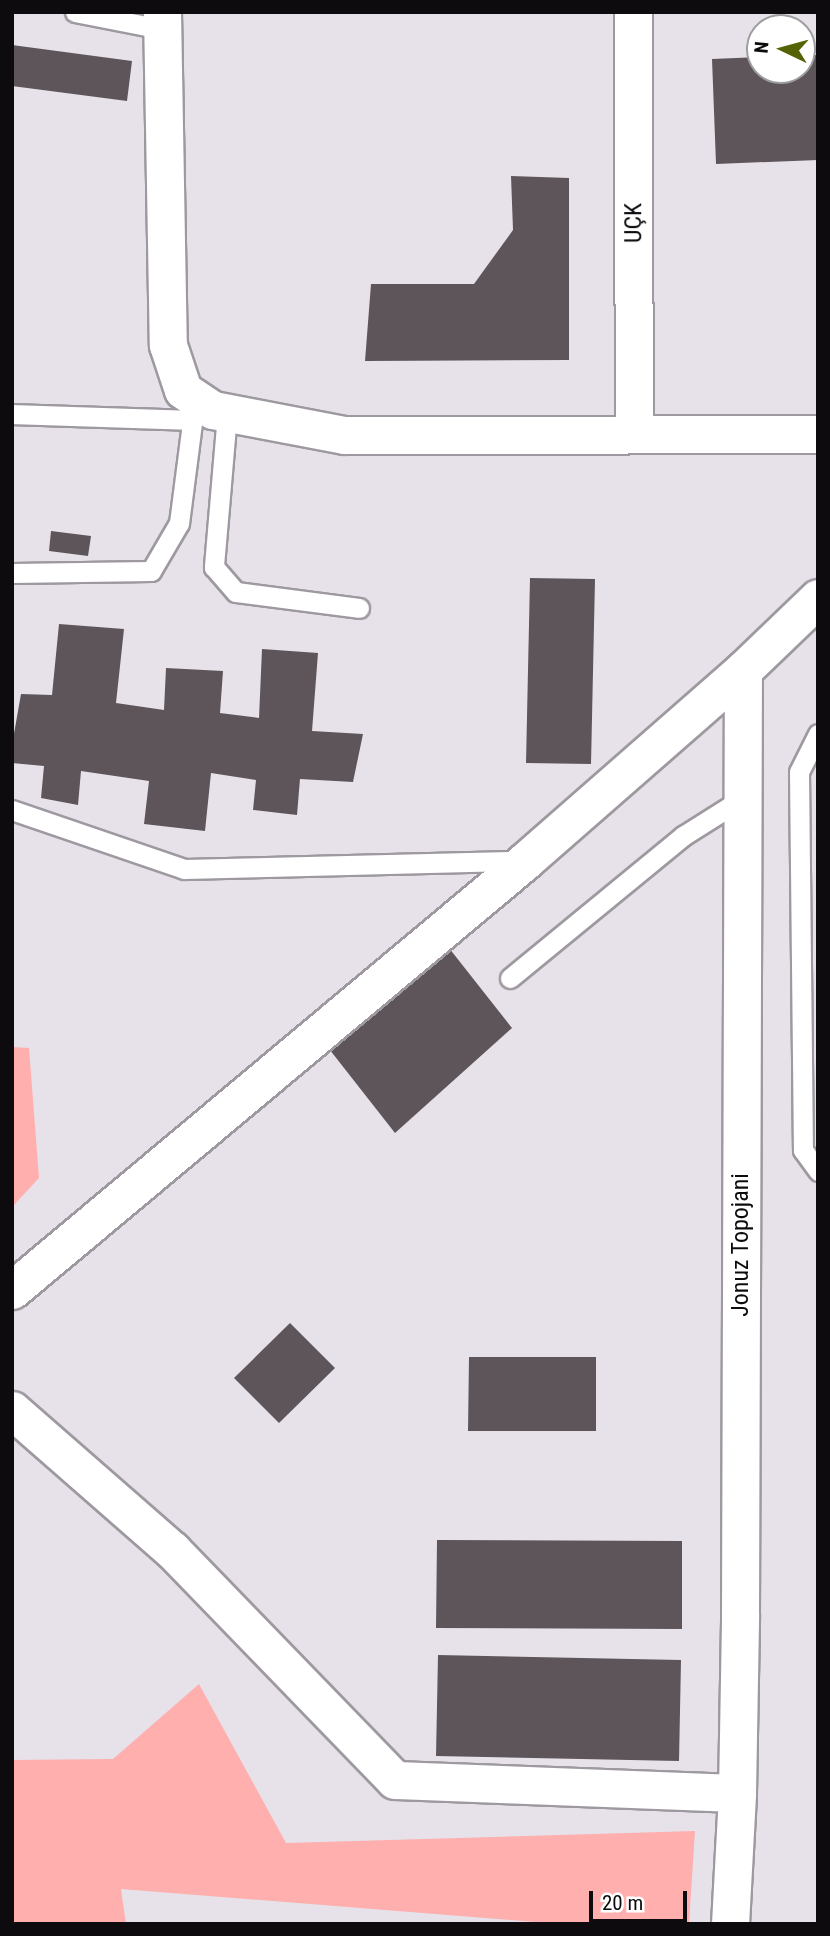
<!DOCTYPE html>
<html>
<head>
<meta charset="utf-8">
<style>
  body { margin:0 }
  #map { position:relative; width:830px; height:1936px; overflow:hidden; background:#e7e2ea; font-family:"Roboto Condensed",sans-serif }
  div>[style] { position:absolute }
  .green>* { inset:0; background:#feafae }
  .building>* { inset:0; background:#5d5559 }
  .roads { filter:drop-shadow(2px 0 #9e99a0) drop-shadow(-2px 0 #9e99a0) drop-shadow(0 2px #9e99a0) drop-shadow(0 -2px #9e99a0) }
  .lane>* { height:19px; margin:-9.5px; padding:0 9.5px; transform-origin:9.5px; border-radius:9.5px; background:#fff }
  .street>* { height:37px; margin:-18.5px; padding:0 18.5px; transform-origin:18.5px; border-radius:18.5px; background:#fff }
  span { translate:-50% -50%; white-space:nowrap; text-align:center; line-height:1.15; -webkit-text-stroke:7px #fff; paint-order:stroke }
  .street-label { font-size:24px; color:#0d0b0e }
  .frame { position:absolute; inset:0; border:14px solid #0d0b0e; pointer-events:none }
  .north { position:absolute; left:746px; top:14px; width:70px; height:70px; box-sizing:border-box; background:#fff; border:2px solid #9e9d9f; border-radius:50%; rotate:275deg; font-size:19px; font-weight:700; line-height:28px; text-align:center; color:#0d0b0e }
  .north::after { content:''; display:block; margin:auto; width:24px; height:32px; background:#566304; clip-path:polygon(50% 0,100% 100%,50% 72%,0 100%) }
  .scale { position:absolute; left:589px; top:1891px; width:98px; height:32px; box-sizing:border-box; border:4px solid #0d0b0e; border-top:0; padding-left:9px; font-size:21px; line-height:24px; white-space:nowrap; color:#0d0b0e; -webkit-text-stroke:5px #fff; paint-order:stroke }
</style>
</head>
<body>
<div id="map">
  <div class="green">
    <i style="clip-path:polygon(12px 1047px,29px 1048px,39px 1178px,12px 1207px)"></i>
    <i style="clip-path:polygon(199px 1684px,286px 1843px,695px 1831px,689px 1924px,560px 1924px,121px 1889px,126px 1924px,12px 1924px,12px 1760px,113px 1759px)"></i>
  </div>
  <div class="building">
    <i style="clip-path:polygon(12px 45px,132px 61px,127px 101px,12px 86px)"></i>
    <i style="clip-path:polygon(802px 55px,818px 55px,818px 160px,716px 164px,712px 59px,760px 57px,760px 70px,802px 70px)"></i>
    <i style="clip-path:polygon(511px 176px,569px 178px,569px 360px,365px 361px,371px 284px,474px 284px,513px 230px)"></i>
    <i style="clip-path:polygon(51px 531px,91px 536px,88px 556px,49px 551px)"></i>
    <i style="clip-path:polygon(530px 578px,595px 579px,591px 764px,526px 763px)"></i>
    <i style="clip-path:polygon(59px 624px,124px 629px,116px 703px,164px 710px,166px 668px,223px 671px,220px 713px,259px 718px,262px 649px,318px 653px,312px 731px,363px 734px,353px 782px,300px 779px,297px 815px,253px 810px,256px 780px,211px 773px,205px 831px,144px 824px,149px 781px,81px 771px,78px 805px,41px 798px,44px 766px,12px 763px,12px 745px,21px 694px,52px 695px)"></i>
    <i style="clip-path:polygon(449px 948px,512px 1028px,395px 1133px,326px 1045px)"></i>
    <i style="clip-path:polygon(290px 1323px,335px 1368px,279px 1423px,234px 1378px)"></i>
    <i style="clip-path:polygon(469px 1357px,596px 1357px,596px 1431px,468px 1431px)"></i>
    <i style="clip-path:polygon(437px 1540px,682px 1541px,682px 1629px,436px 1628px)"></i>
    <i style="clip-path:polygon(438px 1655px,681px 1660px,679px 1761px,436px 1756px)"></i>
  </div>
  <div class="roads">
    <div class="lane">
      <i style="left:75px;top:12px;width:89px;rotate:11.1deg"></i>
      <i style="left:12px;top:414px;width:180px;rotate:1.9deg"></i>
      <i style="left:227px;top:414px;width:154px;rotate:94.9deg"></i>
      <i style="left:214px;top:567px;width:33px;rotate:49deg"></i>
      <i style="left:236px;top:592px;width:124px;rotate:7.4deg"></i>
      <i style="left:12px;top:573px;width:139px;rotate:-0.8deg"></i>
      <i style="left:151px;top:571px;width:56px;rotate:-59.7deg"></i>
      <i style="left:179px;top:523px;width:125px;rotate:-82.6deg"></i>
      <i style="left:818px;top:734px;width:42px;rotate:116.6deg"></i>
      <i style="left:799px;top:772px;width:378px;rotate:89.4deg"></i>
      <i style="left:803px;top:1150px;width:26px;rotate:54deg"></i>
      <i style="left:12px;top:810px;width:182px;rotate:18.9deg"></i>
      <i style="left:184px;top:869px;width:337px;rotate:-1.4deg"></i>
      <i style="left:510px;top:978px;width:224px;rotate:-39.4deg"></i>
      <i style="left:683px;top:836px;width:71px;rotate:-32.3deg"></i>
    </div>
    <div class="street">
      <i style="left:162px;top:12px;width:333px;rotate:89deg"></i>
      <i style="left:168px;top:345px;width:47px;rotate:71.6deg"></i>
      <i style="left:183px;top:390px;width:36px;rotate:34deg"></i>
      <i style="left:213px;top:410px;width:133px;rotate:10.8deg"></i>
      <i style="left:344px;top:435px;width:474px;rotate:-0.1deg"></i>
      <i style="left:633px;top:12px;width:422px;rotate:89.9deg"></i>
      <i style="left:12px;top:1290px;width:669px;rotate:-39.9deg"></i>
      <i style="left:525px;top:861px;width:290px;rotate:-41.2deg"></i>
      <i style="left:743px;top:670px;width:104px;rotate:-43.8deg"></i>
      <i style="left:12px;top:1410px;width:213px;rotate:41.2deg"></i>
      <i style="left:172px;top:1550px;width:320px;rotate:45.9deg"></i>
      <i style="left:395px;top:1780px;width:342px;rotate:2.2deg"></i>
      <i style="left:730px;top:1924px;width:131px;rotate:-86.9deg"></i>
      <i style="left:737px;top:1793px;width:179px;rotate:-89deg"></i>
      <i style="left:740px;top:1614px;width:944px;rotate:-89.82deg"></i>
    </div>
  </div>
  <div class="street-label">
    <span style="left:634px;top:223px;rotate:-90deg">UÇK</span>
    <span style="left:741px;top:1245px;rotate:-90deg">Jonuz Topojani</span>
  </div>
  <div class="frame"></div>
  <div class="north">N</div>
  <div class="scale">20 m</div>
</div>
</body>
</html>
